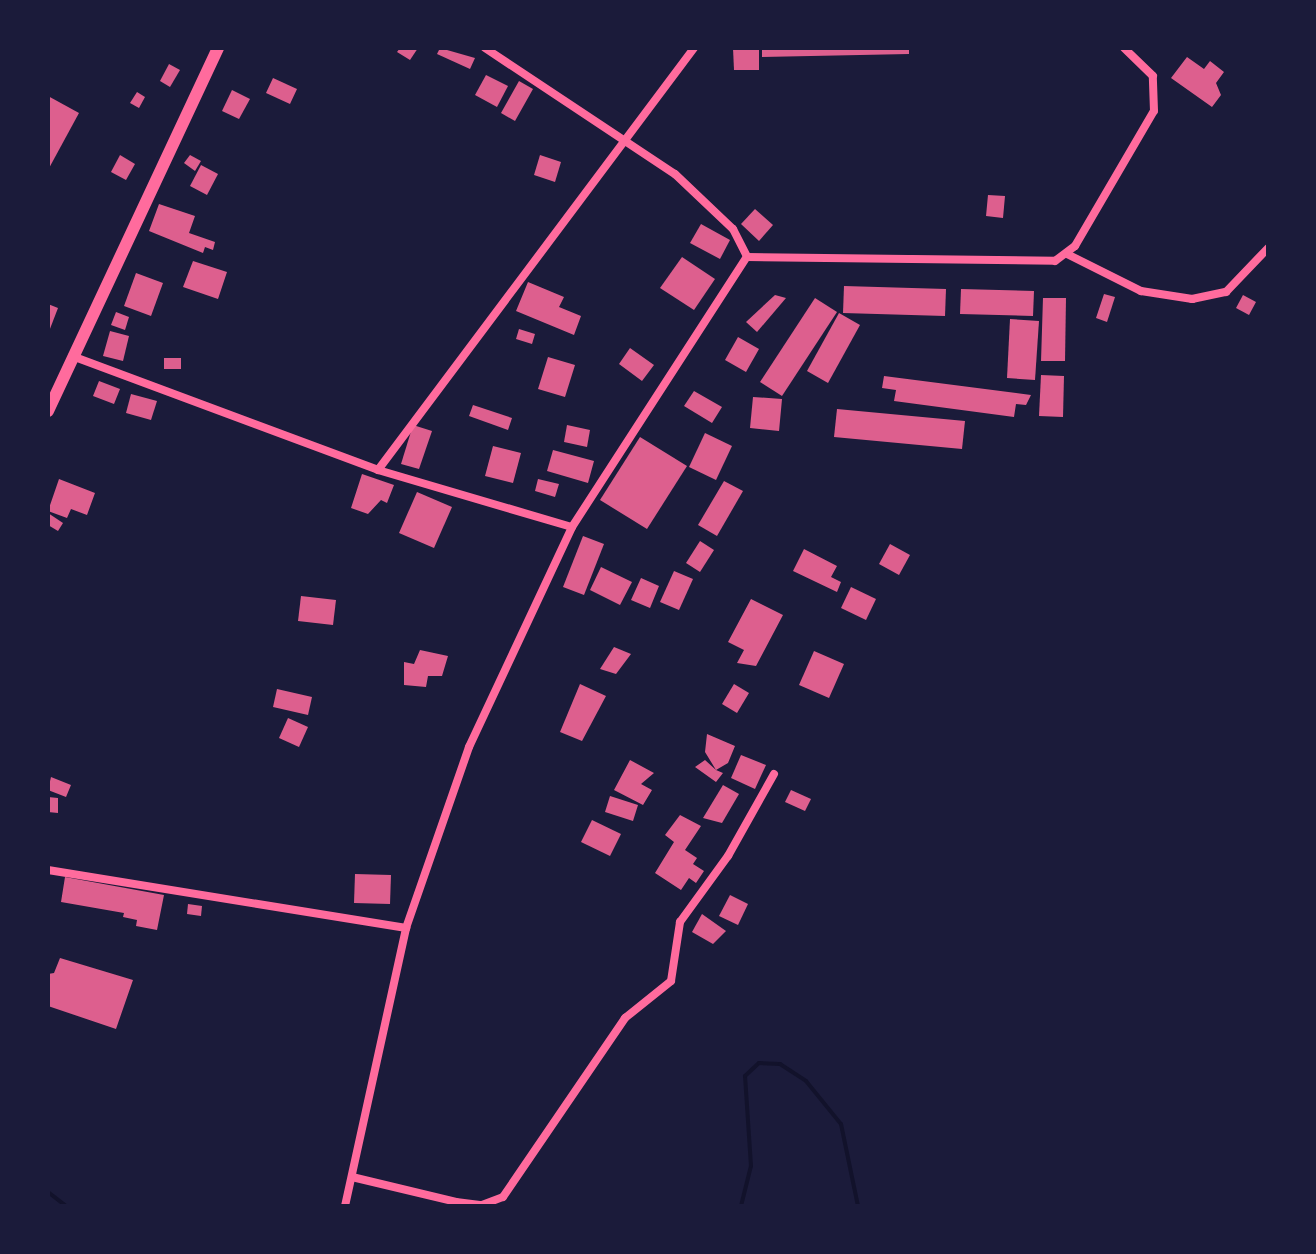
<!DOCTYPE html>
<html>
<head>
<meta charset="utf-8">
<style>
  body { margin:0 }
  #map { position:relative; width:1316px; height:1254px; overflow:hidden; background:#1b1b3a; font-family:"Crimson Pro",serif }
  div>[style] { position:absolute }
  .stream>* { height:4px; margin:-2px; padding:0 2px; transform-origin:2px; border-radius:2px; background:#12122b }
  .building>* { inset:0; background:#dd5f8e }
  .minor>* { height:8px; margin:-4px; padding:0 4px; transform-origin:4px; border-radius:4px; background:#ff6b9d }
  .secondary>* { height:12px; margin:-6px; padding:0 6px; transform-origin:6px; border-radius:6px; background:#ff6b9d }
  span { translate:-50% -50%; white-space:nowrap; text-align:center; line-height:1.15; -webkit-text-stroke:6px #1b1b3a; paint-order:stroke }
  .frame { position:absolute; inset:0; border:50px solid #1b1b3a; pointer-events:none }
</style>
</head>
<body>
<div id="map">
  <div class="stream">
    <i style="left:48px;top:1192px;width:23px;rotate:38deg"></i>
    <i style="left:741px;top:1206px;width:41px;rotate:-76deg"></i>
    <i style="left:751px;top:1166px;width:90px;rotate:-93.8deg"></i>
    <i style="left:745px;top:1076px;width:19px;rotate:-43deg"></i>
    <i style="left:759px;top:1063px;width:21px;rotate:3deg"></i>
    <i style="left:780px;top:1064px;width:31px;rotate:33deg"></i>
    <i style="left:806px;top:1081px;width:55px;rotate:50.9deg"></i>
    <i style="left:841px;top:1124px;width:84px;rotate:78.3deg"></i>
  </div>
  <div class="building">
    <i style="clip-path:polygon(400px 48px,418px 48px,410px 60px,397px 52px)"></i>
    <i style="clip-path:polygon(440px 48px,475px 58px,470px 69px,437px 54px)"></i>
    <i style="clip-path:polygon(733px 48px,759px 48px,759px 70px,734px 70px)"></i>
    <i style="clip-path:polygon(762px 48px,909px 48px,909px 54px,762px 57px)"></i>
    <i style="clip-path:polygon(1187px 57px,1204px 69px,1210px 61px,1224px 72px,1216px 83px,1221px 95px,1212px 107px,1171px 78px)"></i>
    <i style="clip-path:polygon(169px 64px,180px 70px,170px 87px,160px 81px)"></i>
    <i style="clip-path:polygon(486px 75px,508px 86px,497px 107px,475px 95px)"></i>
    <i style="clip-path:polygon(273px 78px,297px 89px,290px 104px,266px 93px)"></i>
    <i style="clip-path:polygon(519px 81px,533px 89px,515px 121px,501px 113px)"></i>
    <i style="clip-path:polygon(232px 90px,250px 99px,239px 119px,222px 111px)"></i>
    <i style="clip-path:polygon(137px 92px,145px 97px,139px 108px,130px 103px)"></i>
    <i style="clip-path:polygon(48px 96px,79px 113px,48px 170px)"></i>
    <i style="clip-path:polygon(120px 155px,135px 164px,126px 180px,111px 172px)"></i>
    <i style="clip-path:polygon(190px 155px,201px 161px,195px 171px,184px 163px)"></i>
    <i style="clip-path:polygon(540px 155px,561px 162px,555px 182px,534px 175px)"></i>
    <i style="clip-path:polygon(201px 165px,218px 174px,207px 195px,190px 186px)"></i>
    <i style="clip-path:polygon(988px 195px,1005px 196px,1003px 218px,986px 216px)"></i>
    <i style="clip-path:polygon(159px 204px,195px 216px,189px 233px,215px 242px,213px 250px,205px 247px,203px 253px,149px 231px)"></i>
    <i style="clip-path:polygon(755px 209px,773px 225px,759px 241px,741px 224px)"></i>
    <i style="clip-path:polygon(701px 224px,730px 240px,720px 259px,690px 243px)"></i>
    <i style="clip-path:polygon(682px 257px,715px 279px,694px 310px,660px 288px)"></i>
    <i style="clip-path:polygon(193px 261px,227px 272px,218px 299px,183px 287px)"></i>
    <i style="clip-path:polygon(136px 273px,163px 283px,151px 316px,124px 306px)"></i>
    <i style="clip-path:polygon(528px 282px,564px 297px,559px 307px,581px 316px,574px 335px,516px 311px)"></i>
    <i style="clip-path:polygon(844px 286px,946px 289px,945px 316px,843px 313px)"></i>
    <i style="clip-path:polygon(961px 289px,1034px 291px,1033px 316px,960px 314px)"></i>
    <i style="clip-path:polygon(1104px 294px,1115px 297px,1107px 322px,1096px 318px)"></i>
    <i style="clip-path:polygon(775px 295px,786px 298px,757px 332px,746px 322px)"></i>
    <i style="clip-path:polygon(1243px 295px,1256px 302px,1249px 315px,1236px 308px)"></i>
    <i style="clip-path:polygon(815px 298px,837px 312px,782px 396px,760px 382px)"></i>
    <i style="clip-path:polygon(1043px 298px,1066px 298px,1065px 361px,1041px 361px)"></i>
    <i style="clip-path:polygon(48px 304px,58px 308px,48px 334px)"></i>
    <i style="clip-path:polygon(116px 312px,129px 317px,125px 330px,111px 325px)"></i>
    <i style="clip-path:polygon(839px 313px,860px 325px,828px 383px,807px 371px)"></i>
    <i style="clip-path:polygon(1010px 319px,1039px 321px,1035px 380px,1007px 378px)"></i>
    <i style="clip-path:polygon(519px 329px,535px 334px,532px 344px,516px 339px)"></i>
    <i style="clip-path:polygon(110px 331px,129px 336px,123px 361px,103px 356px)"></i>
    <i style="clip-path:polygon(738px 337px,759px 349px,746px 372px,725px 360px)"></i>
    <i style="clip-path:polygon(630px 348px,654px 365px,642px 381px,619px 364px)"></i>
    <i style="clip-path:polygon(548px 357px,575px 365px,565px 397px,538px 389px)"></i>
    <i style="clip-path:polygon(164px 358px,181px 358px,181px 369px,164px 369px)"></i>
    <i style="clip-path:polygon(1041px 375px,1064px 376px,1063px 417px,1039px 416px)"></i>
    <i style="clip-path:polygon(884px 376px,1031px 395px,1026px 405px,1016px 404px,1014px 417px,894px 401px,896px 390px,882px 388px)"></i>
    <i style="clip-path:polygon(99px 381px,120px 389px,114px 404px,93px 396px)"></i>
    <i style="clip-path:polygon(694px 391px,722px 407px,712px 423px,684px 406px)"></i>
    <i style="clip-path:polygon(131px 394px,157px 401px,151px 420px,126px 413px)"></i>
    <i style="clip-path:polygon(753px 397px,782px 399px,779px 431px,750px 428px)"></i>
    <i style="clip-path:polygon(473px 405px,512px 418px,508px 430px,469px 416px)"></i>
    <i style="clip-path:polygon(837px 409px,965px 421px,962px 449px,834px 437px)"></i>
    <i style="clip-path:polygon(413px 425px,432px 431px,419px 469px,401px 464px)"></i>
    <i style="clip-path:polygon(567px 425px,590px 430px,587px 447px,564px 442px)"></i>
    <i style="clip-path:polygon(705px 433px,732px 446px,716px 480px,689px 467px)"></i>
    <i style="clip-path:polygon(640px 437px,687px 466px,647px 529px,600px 500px)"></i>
    <i style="clip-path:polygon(493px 446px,521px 453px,513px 483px,485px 476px)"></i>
    <i style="clip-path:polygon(553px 450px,594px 461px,588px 483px,547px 471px)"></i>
    <i style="clip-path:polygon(362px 474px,394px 485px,387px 503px,381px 500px,368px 514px,351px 508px)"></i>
    <i style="clip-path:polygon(59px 479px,95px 493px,87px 515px,71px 509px,67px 518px,48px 511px)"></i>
    <i style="clip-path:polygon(538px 479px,559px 484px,555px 497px,535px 491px)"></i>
    <i style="clip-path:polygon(724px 481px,743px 491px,717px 536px,698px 525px)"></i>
    <i style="clip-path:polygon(417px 492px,452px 507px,434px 548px,399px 533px)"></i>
    <i style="clip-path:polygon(48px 513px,63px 523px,58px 531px,48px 525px)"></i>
    <i style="clip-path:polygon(583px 536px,604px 544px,584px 595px,563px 587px)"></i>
    <i style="clip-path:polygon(700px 541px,714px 550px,700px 572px,686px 563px)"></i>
    <i style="clip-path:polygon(890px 544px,910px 555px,899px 575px,879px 564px)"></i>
    <i style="clip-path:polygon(804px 549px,837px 566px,831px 577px,841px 582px,837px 592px,793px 571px)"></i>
    <i style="clip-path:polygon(601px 567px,632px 582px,620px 605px,590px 590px)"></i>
    <i style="clip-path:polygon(674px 571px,693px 579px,679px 610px,660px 602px)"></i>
    <i style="clip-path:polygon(641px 578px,659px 586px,650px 608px,631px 600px)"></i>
    <i style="clip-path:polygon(851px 587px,876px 599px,866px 620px,841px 608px)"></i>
    <i style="clip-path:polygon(301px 596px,336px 600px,333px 625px,298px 621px)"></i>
    <i style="clip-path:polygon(751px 599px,783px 615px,756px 666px,737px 663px,744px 650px,728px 642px)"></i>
    <i style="clip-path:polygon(614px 647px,631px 654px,616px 674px,600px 669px)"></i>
    <i style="clip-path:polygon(420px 650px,448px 656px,442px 676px,428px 676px,426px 687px,404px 685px,404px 662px,414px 664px)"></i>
    <i style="clip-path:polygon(814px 651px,844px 664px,829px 698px,799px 685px)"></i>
    <i style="clip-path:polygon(580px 684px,606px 696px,582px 741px,560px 732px)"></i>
    <i style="clip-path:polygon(734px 684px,749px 693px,737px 713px,722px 704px)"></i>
    <i style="clip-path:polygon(277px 689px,312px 697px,308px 715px,273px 707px)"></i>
    <i style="clip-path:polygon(288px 718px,308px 727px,299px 747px,279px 738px)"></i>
    <i style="clip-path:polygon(707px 734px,735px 746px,728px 763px,716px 770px,723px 773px,716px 782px,695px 767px,705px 760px,716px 770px,705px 752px)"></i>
    <i style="clip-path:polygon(741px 755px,766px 765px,755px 789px,731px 778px)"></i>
    <i style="clip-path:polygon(630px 760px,654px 773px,641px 784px,652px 790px,643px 805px,614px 790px)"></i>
    <i style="clip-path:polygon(51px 777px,71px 785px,66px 797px,48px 790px)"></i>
    <i style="clip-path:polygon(723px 785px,739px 794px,722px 823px,703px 818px)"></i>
    <i style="clip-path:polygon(791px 790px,811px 799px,805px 811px,785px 802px)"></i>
    <i style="clip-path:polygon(610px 796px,638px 805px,633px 821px,605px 812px)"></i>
    <i style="clip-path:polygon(48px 797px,58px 798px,58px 813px,48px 812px)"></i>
    <i style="clip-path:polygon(680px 815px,701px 826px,685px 850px,697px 858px,693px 864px,704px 871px,696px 883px,689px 878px,681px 890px,655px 873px,674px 842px,665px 835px)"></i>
    <i style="clip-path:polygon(592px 820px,621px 834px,610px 856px,581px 842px)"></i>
    <i style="clip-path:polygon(355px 874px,391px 875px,390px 904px,354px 903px)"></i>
    <i style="clip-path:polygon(65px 877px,164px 895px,157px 930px,136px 926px,137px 920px,123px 917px,124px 913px,61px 902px)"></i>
    <i style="clip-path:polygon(730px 895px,748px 904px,738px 925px,719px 916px)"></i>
    <i style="clip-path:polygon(188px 904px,202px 906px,201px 916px,187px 914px)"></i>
    <i style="clip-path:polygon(702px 914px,726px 931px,713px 944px,692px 932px)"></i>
    <i style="clip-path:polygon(60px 958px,133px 980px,116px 1029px,48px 1006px,48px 974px,54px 973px)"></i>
  </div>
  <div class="minor">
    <i style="left:485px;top:48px;width:228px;rotate:33.6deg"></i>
    <i style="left:675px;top:174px;width:80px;rotate:43.5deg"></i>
    <i style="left:733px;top:229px;width:31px;rotate:63deg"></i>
    <i style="left:1067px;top:254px;width:83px;rotate:26.6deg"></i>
    <i style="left:1141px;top:291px;width:52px;rotate:8.9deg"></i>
    <i style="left:1192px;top:299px;width:35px;rotate:-12deg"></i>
    <i style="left:1226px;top:292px;width:61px;rotate:-46.3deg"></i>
    <i style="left:747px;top:257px;width:308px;rotate:0.7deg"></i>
    <i style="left:1055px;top:261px;width:25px;rotate:-37deg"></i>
    <i style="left:1075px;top:246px;width:156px;rotate:-59.7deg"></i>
    <i style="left:1154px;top:111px;width:35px;rotate:-92deg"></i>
    <i style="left:1153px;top:76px;width:40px;rotate:-136deg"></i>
    <i style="left:72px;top:356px;width:327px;rotate:20.4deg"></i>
    <i style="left:378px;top:470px;width:202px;rotate:16.4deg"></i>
    <i style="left:378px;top:470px;width:527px;rotate:-53.17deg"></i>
    <i style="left:48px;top:870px;width:363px;rotate:9.2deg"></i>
    <i style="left:352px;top:1177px;width:107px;rotate:13.5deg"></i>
    <i style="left:456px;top:1202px;width:26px;rotate:7deg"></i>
    <i style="left:482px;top:1205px;width:22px;rotate:-21deg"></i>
    <i style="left:503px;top:1197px;width:217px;rotate:-55.7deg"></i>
    <i style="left:625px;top:1018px;width:59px;rotate:-38.8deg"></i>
    <i style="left:671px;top:981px;width:60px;rotate:-81.3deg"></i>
    <i style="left:680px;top:922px;width:82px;rotate:-54deg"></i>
    <i style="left:728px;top:856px;width:94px;rotate:-60.7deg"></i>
    <i style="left:345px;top:1206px;width:285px;rotate:-77.6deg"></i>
    <i style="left:406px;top:928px;width:192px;rotate:-70.8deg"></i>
    <i style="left:469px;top:747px;width:243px;rotate:-64.9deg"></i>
    <i style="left:572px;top:527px;width:322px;rotate:-57.1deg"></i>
  </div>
  <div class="secondary">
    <i style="left:48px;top:411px;width:401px;rotate:-64.9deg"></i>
  </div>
  <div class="frame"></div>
</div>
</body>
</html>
